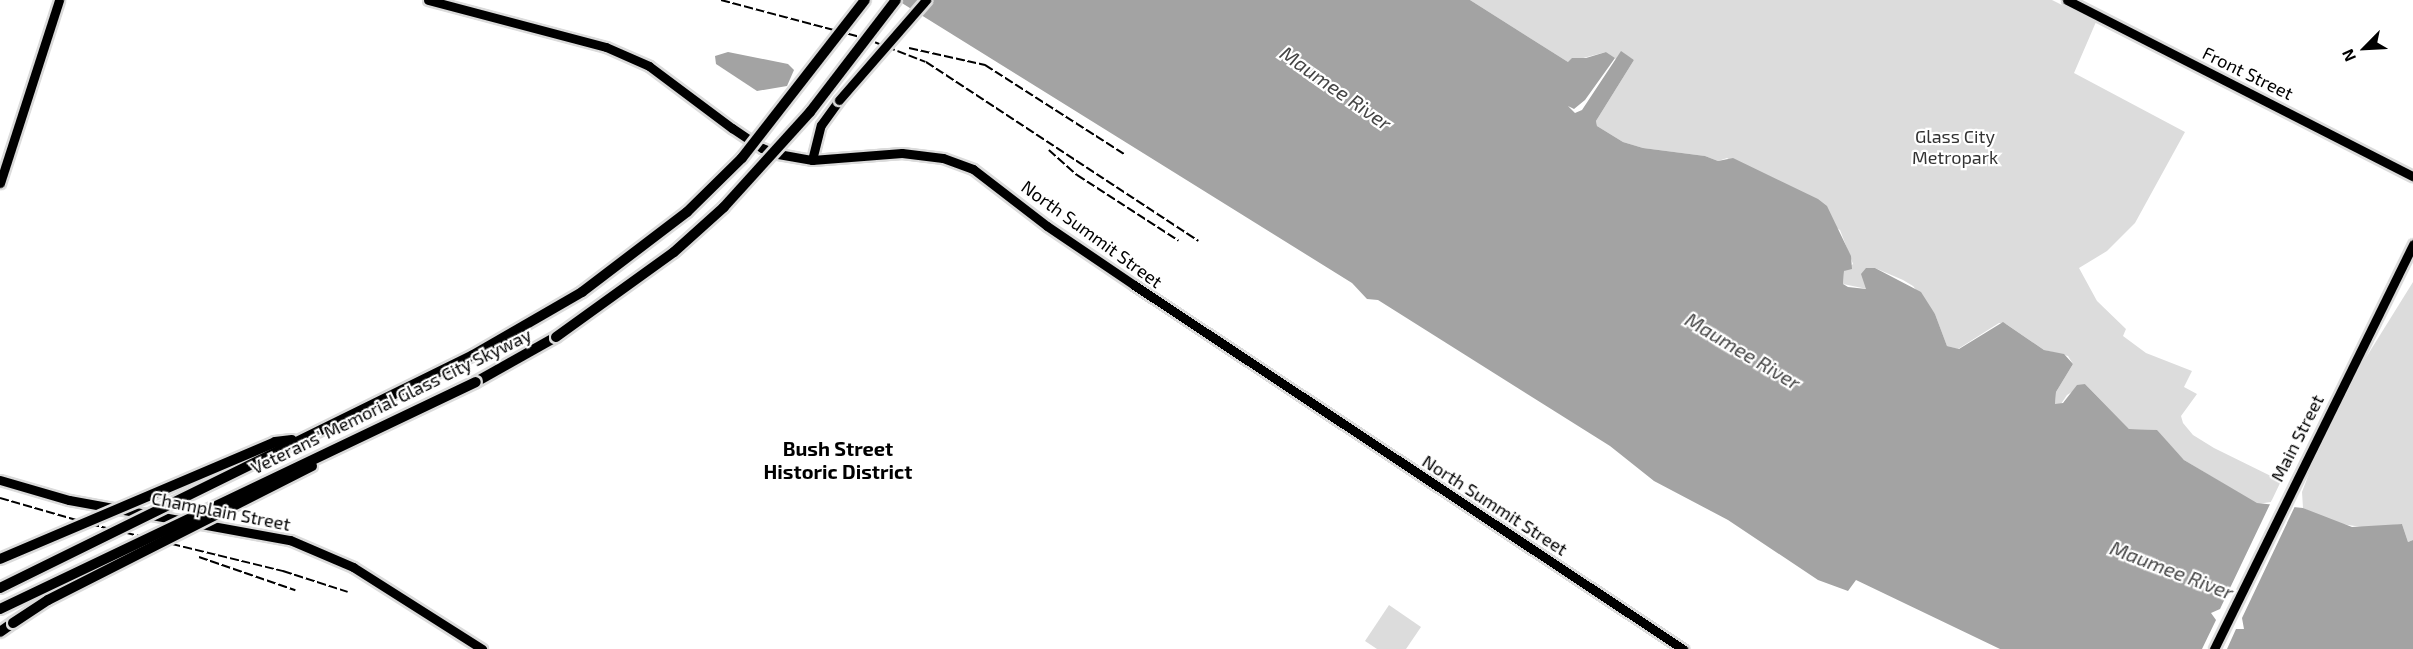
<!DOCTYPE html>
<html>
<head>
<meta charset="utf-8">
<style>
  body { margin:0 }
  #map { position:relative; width:2413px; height:649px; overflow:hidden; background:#fff; font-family:"Exo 2",sans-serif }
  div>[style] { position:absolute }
  .green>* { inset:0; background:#dcdcdc }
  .water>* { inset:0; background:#a3a3a3 }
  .pier>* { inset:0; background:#fff }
  .roads { filter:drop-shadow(2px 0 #dbdbdb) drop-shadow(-2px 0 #dbdbdb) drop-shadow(0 2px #dbdbdb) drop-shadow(0 -2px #dbdbdb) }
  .major>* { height:9px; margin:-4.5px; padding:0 4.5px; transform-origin:4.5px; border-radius:4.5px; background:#000 }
  .highway>* { height:10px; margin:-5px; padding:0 5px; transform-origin:5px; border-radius:5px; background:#000 }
  .rail>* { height:1.5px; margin-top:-0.75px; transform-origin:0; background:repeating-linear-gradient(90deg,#000 0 9px,transparent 0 12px) }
  .bridges { filter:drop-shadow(2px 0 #dbdbdb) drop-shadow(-2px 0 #dbdbdb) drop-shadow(0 2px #dbdbdb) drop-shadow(0 -2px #dbdbdb) }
  .major-bridge>* { height:9px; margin:-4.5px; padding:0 4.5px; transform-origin:4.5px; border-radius:4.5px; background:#000 }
  .highway-bridge>* { height:10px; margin:-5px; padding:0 5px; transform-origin:5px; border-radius:5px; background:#000 }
  span { translate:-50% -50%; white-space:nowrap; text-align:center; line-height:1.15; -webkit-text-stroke:4.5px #fff; paint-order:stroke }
  .street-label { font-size:18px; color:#000 }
  .park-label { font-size:18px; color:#333 }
  .water-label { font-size:20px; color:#444; font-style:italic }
  .neighbourhood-label { font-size:20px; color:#000; font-weight:700 }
  .north { position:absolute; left:2335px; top:18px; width:60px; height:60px; -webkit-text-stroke:4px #fff; paint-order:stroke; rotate:246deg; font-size:16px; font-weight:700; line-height:24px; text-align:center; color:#000 }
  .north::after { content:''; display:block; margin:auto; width:21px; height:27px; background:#000; clip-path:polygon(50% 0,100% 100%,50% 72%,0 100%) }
</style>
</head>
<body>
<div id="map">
  <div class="green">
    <i style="clip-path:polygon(1470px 0,2052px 0,2096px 22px,2074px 73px,2185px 132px,2135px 223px,2107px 251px,2079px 268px,2097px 301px,2126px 329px,2123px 336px,2146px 353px,2192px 371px,2184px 387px,2197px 394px,2181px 416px,2183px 423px,2193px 435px,2214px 448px,2281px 481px,2271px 502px,2257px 504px,2184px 460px,2156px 430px,2129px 429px,2085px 384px,2067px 395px,2061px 404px,2055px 404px,2056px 392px,2073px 364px,2068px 356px,2044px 350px,2006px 324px,1999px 323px,1958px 349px,1947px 346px,1935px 314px,1913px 286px,1903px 280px,1875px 268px,1867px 289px,1843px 284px,1844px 271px,1853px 264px,1840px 230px,1727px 158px,1718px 161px,1705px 156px,1643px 148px,1623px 142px,1597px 126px,1596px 121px,1634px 60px,1621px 52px,1616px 59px,1606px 52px,1568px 62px)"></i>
    <i style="clip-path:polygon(2413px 282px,2413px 540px,2408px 542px,2402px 524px,2369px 528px,2334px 523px,2303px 508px,2302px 492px,2325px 431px,2344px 393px)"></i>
    <i style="clip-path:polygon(1389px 605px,1421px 627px,1406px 649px,1377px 649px,1365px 641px)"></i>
  </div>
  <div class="water">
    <i style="clip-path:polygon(897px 0,1470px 0,1568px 62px,1572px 58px,1586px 58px,1606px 52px,1615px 58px,1585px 100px,1574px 109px,1568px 106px,1575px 113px,1582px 110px,1621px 51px,1634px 60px,1596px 121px,1597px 126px,1623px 142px,1643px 148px,1705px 156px,1718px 161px,1733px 158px,1818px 199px,1827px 206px,1851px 256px,1852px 269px,1844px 271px,1843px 284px,1848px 287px,1866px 289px,1861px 274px,1866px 268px,1875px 268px,1921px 292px,1935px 314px,1947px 346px,1959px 349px,2003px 322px,2044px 350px,2064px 354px,2073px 364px,2056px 392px,2055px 404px,2063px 403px,2077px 385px,2085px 384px,2129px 429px,2157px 430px,2184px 460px,2257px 503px,2303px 508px,2352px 527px,2402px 524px,2408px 542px,2413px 540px,2413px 649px,2000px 649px,1856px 580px,1848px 591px,1818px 580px,1728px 520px,1654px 481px,1610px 446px,1378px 300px,1367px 299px,1352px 283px)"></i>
    <i style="clip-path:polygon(728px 52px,788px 64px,794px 70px,787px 86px,757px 91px,716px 64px,715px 56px)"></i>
  </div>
  <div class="pier">
    <i style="clip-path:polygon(2272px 500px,2296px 504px,2242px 618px,2244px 629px,2236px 629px,2227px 649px,2202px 649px,2216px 620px,2211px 613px,2220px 609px)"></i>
  </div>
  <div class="roads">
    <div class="major">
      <i style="left:428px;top:0;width:184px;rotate:14.8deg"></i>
      <i style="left:606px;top:47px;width:47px;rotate:23.8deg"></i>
      <i style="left:649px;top:66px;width:104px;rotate:36.8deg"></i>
      <i style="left:732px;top:128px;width:36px;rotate:34deg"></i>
      <i style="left:762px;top:148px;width:17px;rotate:21deg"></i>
      <i style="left:778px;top:154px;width:35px;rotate:10deg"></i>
      <i style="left:812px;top:160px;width:90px;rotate:-4.4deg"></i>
      <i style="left:902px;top:153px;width:41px;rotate:7deg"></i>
      <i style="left:943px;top:158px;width:32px;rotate:20deg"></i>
      <i style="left:973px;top:169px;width:93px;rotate:37.6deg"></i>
      <i style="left:1047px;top:226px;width:105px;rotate:34.1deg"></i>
      <i style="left:1134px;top:285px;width:659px;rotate:33.55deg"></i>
      <i style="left:2067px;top:0;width:388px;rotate:27deg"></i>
      <i style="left:812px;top:160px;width:36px;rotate:-76deg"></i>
      <i style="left:821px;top:125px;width:31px;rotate:-54deg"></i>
      <i style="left:0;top:183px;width:192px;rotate:-72.1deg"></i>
      <i style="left:0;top:480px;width:72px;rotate:16.2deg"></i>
      <i style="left:69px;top:500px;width:225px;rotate:10.3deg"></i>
      <i style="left:290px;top:540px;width:69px;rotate:23.2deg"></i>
      <i style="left:353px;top:567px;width:153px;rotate:32.4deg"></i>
      <i style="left:2214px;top:649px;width:451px;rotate:-63.8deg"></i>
    </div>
    <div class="highway">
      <i style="left:476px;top:382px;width:92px;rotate:-29.4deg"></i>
      <i style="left:0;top:632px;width:16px;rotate:-35deg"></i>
    </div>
  </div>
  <div class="rail">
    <i style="left:721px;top:0;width:148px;rotate:14.9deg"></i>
    <i style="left:864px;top:38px;width:66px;rotate:21.2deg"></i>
    <i style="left:926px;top:62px;width:326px;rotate:33.3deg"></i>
    <i style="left:909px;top:48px;width:78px;rotate:12.6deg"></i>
    <i style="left:985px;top:65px;width:165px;rotate:32.6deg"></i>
    <i style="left:1049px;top:150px;width:38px;rotate:42deg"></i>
    <i style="left:1077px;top:175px;width:121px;rotate:32.9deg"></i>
    <i style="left:0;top:498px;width:94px;rotate:16.1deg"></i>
    <i style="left:90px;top:524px;width:199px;rotate:13.7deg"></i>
    <i style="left:283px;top:571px;width:68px;rotate:17.9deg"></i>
    <i style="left:199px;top:557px;width:102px;rotate:19deg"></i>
  </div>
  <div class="bridges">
    <div class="major-bridge">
      <i style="left:839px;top:100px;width:133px;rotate:-49deg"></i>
    </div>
    <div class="highway-bridge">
      <i style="left:556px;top:337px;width:145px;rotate:-35.8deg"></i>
      <i style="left:674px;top:252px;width:67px;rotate:-42deg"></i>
      <i style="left:724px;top:207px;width:128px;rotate:-47.8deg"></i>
      <i style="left:810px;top:112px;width:141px;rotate:-52.5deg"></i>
      <i style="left:0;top:559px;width:299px;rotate:-23deg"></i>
      <i style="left:275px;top:442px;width:17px;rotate:-7deg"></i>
      <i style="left:0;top:588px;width:527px;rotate:-26.22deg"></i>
      <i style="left:473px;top:355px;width:126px;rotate:-30deg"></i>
      <i style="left:582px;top:292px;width:132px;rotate:-37.3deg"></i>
      <i style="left:687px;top:212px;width:77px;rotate:-44.5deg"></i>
      <i style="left:742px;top:158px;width:200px;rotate:-52.1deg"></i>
      <i style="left:0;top:609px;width:527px;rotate:-25.5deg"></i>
      <i style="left:13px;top:623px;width:42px;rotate:-33.3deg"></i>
      <i style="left:48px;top:600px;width:296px;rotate:-26.9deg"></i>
    </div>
  </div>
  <div class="street-label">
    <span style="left:2248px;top:73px;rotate:26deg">Front Street</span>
    <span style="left:1092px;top:234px;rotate:36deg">North Summit Street</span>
    <span style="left:391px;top:401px;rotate:-26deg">Veterans' Memorial Glass City Skyway</span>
    <span style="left:2297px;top:438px;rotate:-63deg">Main Street</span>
    <span style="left:1495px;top:505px;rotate:33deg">North Summit Street</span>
    <span style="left:221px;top:511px;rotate:11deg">Champlain Street</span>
  </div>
  <div class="park-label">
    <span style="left:1955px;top:147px">Glass City<br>Metropark</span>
  </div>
  <div class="water-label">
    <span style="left:1336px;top:88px;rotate:35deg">Maumee River</span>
    <span style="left:1743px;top:351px;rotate:31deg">Maumee River</span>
    <span style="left:2172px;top:570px;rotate:21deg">Maumee River</span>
  </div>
  <div class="neighbourhood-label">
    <span style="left:838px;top:460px">Bush Street<br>Historic District</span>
  </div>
  <div class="north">N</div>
</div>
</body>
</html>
